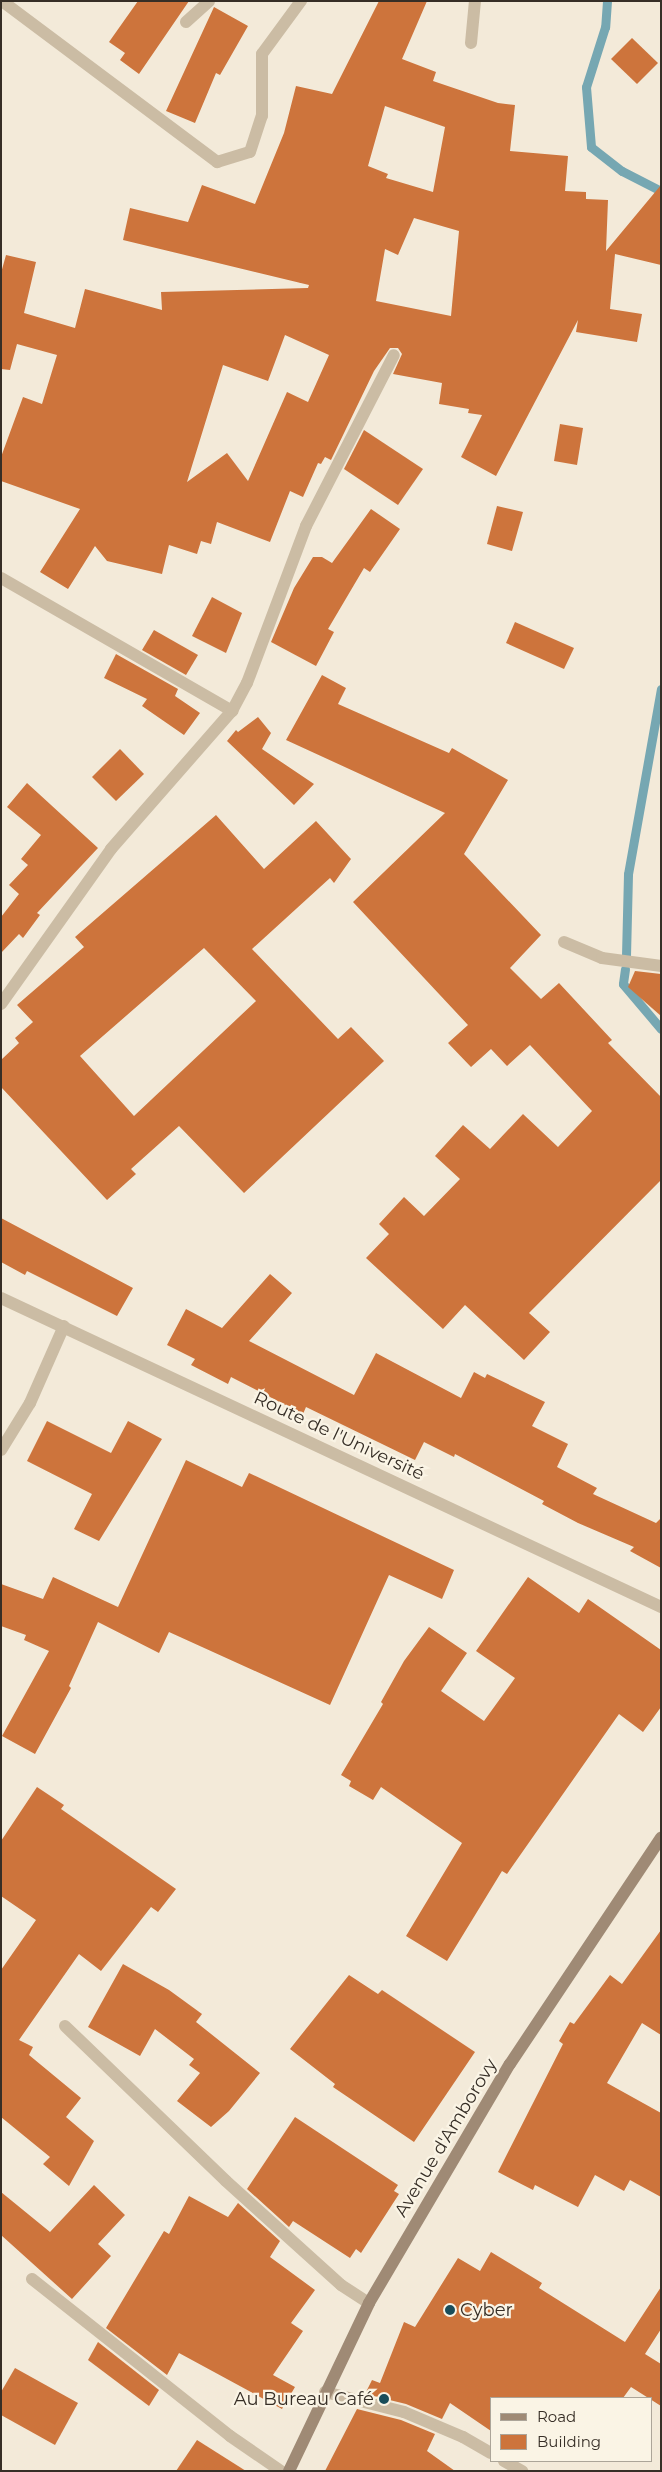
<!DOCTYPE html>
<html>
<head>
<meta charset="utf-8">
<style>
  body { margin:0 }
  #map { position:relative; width:662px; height:2472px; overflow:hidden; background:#f3ead9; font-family:Montserrat,sans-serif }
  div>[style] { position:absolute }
  .stream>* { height:9px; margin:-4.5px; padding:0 4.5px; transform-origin:4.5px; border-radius:4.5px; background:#76a7b2 }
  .building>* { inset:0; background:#cd743c }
  .minor>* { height:12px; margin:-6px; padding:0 6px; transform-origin:6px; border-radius:6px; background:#cbbca4 }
  .tertiary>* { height:12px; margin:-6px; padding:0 6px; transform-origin:6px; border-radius:6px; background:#cbbca4 }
  .secondary>* { height:12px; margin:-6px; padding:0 6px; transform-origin:6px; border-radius:6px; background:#9f8a75 }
  .dots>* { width:14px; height:14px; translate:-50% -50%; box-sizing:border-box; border:2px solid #faf4e5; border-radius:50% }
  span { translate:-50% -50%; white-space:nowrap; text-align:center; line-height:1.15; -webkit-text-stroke:4.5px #faf4e5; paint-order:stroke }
  .street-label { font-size:18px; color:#362e26 }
  .poi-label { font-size:18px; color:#362e26 }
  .left { translate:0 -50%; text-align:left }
  .right { translate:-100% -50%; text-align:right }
  .frame { position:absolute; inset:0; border:2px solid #362e26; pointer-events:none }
  .legend { position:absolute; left:490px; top:2397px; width:162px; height:65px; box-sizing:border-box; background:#faf4e5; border:1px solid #aca599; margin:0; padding:6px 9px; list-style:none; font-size:15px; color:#362e26 }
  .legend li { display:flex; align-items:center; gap:10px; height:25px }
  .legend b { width:25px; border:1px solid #aca599 }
</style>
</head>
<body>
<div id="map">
  <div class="stream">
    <i style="left:607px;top:1px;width:26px;rotate:94deg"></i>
    <i style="left:605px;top:27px;width:63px;rotate:107.6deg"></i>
    <i style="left:586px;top:87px;width:60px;rotate:85.2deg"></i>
    <i style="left:591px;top:147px;width:39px;rotate:38deg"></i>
    <i style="left:622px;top:171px;width:44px;rotate:27.1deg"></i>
    <i style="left:626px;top:956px;width:82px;rotate:-88.6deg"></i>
    <i style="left:628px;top:874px;width:188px;rotate:-79.9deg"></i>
    <i style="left:625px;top:969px;width:15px;rotate:98deg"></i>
    <i style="left:623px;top:984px;width:59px;rotate:49.8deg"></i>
  </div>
  <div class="building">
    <i style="clip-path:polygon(138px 1px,189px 1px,139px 74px,120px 60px,125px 53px,109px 42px)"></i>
    <i style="clip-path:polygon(evenodd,379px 1px,427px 1px,402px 59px,436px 72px,433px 81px,498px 103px,515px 105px,510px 151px,568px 156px,565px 191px,586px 192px,586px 199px,608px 200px,606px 251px,661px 185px,661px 265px,615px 254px,610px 309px,642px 314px,637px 342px,576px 332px,578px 320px,496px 476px,461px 457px,482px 415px,468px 413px,469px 409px,439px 404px,442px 383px,393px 374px,402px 354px,398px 348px,390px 348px,374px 371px,331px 460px,325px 457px,321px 464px,318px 463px,303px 497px,290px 491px,270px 542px,217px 522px,211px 544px,201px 541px,197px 554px,169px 545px,162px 574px,107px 561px,95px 546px,68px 589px,40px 572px,80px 509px,1px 481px,1px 457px,23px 397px,42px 404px,57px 355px,17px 344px,10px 370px,1px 369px,1px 273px,6px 255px,36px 262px,24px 313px,75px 328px,85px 289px,162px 310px,161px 292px,308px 288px,309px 285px,123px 240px,130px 208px,188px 222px,202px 185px,255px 204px,284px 133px,296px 86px,332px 94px,379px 1px,385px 106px,445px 127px,433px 192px,386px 178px,388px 174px,368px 166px,385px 106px,379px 1px,414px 218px,459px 231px,451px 316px,376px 301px,385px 249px,398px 255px,414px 218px,379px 1px,285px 335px,329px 355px,308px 402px,287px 392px,248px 481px,227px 453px,187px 482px,223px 365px,268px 381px,285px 335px)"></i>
    <i style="clip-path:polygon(214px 7px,248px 26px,220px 75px,216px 73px,195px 123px,166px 111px)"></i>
    <i style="clip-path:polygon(632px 38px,658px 63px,637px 84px,611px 59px)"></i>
    <i style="clip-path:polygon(560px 424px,583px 428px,577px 465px,554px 461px)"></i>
    <i style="clip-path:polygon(364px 430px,423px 469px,398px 505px,344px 469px)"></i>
    <i style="clip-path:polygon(497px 506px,523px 512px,512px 551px,487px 544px)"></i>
    <i style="clip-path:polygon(371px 509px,400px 529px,370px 572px,364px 568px,328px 629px,334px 632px,316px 666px,271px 642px,294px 588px,313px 557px,322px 557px,332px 563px)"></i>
    <i style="clip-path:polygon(212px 597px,242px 613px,226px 653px,192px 636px)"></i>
    <i style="clip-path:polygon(515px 622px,574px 648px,564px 669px,506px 643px)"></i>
    <i style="clip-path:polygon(154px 630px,198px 655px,186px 675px,142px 650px)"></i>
    <i style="clip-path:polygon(116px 654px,178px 689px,175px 696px,200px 713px,184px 735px,142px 706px,147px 699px,104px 678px)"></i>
    <i style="clip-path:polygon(322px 675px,346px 688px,338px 704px,449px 753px,452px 748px,508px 780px,464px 854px,541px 935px,510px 968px,541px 999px,559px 983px,612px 1040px,608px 1043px,661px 1097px,661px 1180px,529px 1313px,550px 1332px,524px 1360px,465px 1305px,443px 1329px,366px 1258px,389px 1234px,379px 1224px,404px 1197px,424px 1216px,460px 1179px,435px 1156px,463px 1125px,490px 1149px,523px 1114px,558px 1147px,592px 1111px,530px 1045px,507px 1066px,491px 1049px,471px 1067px,448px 1043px,468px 1025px,353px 902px,445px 813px,286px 740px)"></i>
    <i style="clip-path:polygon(258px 717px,271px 733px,262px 749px,314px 784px,294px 805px,227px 741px,236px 730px,238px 732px)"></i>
    <i style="clip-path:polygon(120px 749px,144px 774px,116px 801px,92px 777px)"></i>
    <i style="clip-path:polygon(27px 783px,98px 848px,37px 913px,40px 915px,23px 938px,19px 934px,1px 953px,1px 917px,19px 894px,9px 885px,28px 865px,21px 859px,41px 835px,7px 807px)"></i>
    <i style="clip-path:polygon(evenodd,216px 815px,264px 869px,316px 821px,351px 859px,334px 883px,330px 878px,252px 949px,338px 1039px,351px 1027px,384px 1061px,244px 1193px,179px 1126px,131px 1169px,136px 1174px,107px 1200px,1px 1087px,1px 1060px,19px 1043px,15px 1038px,33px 1022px,17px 1005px,84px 947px,75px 937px,216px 815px,204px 948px,256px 1001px,134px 1116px,80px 1056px,204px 948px)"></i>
    <i style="clip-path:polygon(635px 971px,661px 974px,661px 1016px,628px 987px)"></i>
    <i style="clip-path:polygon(1px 1218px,133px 1288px,117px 1316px,27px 1271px,25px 1275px,1px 1262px)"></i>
    <i style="clip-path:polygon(270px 1274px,292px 1293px,249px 1341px,354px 1395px,376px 1353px,461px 1398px,474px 1372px,485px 1378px,487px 1374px,545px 1402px,532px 1426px,568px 1444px,557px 1467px,597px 1488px,593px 1494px,656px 1523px,661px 1518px,661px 1568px,630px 1551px,634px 1547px,578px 1523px,542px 1504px,544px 1501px,455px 1454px,454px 1457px,424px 1442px,415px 1460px,306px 1407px,303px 1414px,231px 1377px,228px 1384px,191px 1365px,195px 1359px,167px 1345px,186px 1309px,222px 1328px)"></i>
    <i style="clip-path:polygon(47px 1421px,111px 1453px,128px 1421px,162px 1439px,99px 1541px,74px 1529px,92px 1494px,27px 1461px)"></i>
    <i style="clip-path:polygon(186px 1460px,242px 1487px,249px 1473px,454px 1570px,442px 1599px,389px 1575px,330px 1705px,169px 1632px,159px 1653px,98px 1622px,69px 1686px,71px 1688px,35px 1754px,2px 1736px,49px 1651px,24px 1640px,26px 1635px,1px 1626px,1px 1584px,43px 1599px,53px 1577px,118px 1607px)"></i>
    <i style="clip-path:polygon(528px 1577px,579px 1613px,588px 1599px,661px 1650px,661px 1707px,643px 1732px,619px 1714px,507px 1874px,502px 1871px,447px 1961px,406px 1936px,462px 1843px,381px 1787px,373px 1800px,349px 1786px,351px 1781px,341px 1775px,383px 1704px,381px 1702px,404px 1661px,429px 1627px,467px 1653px,441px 1691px,484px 1721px,515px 1678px,476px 1651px)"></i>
    <i style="clip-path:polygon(37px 1787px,64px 1805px,61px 1809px,176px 1889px,158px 1912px,151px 1907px,101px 1971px,79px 1954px,19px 2040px,33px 2047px,29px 2055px,81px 2098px,66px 2117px,94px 2141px,69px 2186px,43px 2164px,50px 2157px,1px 2117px,1px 1970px,36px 1920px,1px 1896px,1px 1841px)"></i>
    <i style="clip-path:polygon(661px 1930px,661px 2035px,642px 2023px,607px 2083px,661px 2113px,661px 2197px,630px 2180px,624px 2191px,595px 2175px,578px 2207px,535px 2185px,533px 2190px,498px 2172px,563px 2044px,559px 2041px,570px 2022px,574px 2024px,610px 1975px,622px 1984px)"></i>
    <i style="clip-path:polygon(123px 1964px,169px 1990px,202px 2014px,196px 2022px,260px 2073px,229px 2111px,211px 2127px,177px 2101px,200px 2073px,189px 2065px,194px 2059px,155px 2029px,140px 2056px,88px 2027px)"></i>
    <i style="clip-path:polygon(349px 1975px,378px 1994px,382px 1990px,475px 2052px,414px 2142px,333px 2087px,335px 2084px,290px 2049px)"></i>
    <i style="clip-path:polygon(295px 2117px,398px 2185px,394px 2191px,399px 2194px,361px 2253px,356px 2249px,350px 2258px,293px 2221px,289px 2227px,247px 2189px)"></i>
    <i style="clip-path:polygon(94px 2185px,125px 2215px,98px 2244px,111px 2256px,72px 2299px,1px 2235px,1px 2192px,50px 2232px)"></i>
    <i style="clip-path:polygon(189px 2196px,228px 2217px,238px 2203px,280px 2241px,270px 2257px,315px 2290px,291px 2323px,303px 2331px,273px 2375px,295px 2387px,282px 2409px,179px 2353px,167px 2375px,106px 2328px,164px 2231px,169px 2234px)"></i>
    <i style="clip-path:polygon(491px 2252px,542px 2283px,539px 2288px,625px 2342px,661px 2287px,661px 2329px,645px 2354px,661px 2364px,661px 2406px,631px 2387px,623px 2398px,491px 2398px,491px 2431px,450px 2403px,442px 2419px,406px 2404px,365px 2394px,372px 2380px,380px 2383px,404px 2322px,415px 2327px,458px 2258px,480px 2271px)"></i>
    <i style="clip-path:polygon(98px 2342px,159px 2390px,149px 2406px,88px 2360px)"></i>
    <i style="clip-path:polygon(15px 2368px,78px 2403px,55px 2445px,1px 2415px,1px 2392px)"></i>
    <i style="clip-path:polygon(357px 2409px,401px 2420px,435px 2434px,427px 2451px,455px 2471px,325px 2471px)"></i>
    <i style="clip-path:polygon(197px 2440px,246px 2471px,176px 2471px)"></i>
  </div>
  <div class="minor">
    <i style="left:2px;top:1px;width:269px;rotate:36.8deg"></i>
    <i style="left:217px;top:162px;width:34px;rotate:-17deg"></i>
    <i style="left:250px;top:152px;width:38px;rotate:-72deg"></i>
    <i style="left:262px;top:116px;width:62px;rotate:-90deg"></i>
    <i style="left:262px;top:54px;width:66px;rotate:-53.7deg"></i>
    <i style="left:186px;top:22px;width:31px;rotate:-42deg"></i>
    <i style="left:471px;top:43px;width:42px;rotate:-84.6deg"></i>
    <i style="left:1px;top:578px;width:267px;rotate:29.9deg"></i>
    <i style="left:564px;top:942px;width:41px;rotate:22.8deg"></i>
    <i style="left:602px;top:958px;width:60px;rotate:7.7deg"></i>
    <i style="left:1px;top:1004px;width:190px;rotate:-54.6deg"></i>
    <i style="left:111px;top:849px;width:184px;rotate:-48.8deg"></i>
    <i style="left:232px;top:711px;width:32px;rotate:-62deg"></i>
    <i style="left:247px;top:683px;width:168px;rotate:-69.4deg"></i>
    <i style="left:306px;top:526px;width:192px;rotate:-62.8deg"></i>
    <i style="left:1px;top:1450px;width:55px;rotate:-58.3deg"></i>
    <i style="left:30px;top:1403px;width:84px;rotate:-66.2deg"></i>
    <i style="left:65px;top:2026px;width:223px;rotate:43.9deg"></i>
    <i style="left:226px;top:2181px;width:155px;rotate:42.1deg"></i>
    <i style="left:341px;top:2285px;width:33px;rotate:33deg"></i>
    <i style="left:32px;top:2279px;width:253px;rotate:38.4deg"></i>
    <i style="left:230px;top:2436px;width:62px;rotate:34.5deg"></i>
    <i style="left:325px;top:2392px;width:81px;rotate:14.2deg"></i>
    <i style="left:404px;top:2412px;width:64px;rotate:23deg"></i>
    <i style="left:463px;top:2437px;width:32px;rotate:30deg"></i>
    <i style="left:504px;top:2461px;width:21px;rotate:29deg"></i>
  </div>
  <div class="tertiary">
    <i style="left:1px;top:1298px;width:729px;rotate:25.09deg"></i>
  </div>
  <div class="secondary">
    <i style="left:289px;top:2471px;width:186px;rotate:-64.5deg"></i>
    <i style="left:369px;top:2303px;width:277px;rotate:-59.5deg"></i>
    <i style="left:510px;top:2064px;width:272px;rotate:-56.3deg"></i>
  </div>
  <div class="dots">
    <i style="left:450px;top:2310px;background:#194d5a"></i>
    <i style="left:384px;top:2399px;background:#194d5a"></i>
  </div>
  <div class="street-label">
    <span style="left:339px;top:1436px;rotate:25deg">Route de l'Université</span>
    <span style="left:446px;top:2138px;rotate:-59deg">Avenue d'Amborovy</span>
  </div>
  <div class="poi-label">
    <span class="left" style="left:460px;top:2310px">Cyber</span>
    <span class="right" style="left:374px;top:2399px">Au Bureau Café</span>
  </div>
  <div class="frame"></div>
  <ul class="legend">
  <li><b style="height:6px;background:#9f8a75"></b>Road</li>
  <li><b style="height:14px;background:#cd743c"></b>Building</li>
  </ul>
</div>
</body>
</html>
